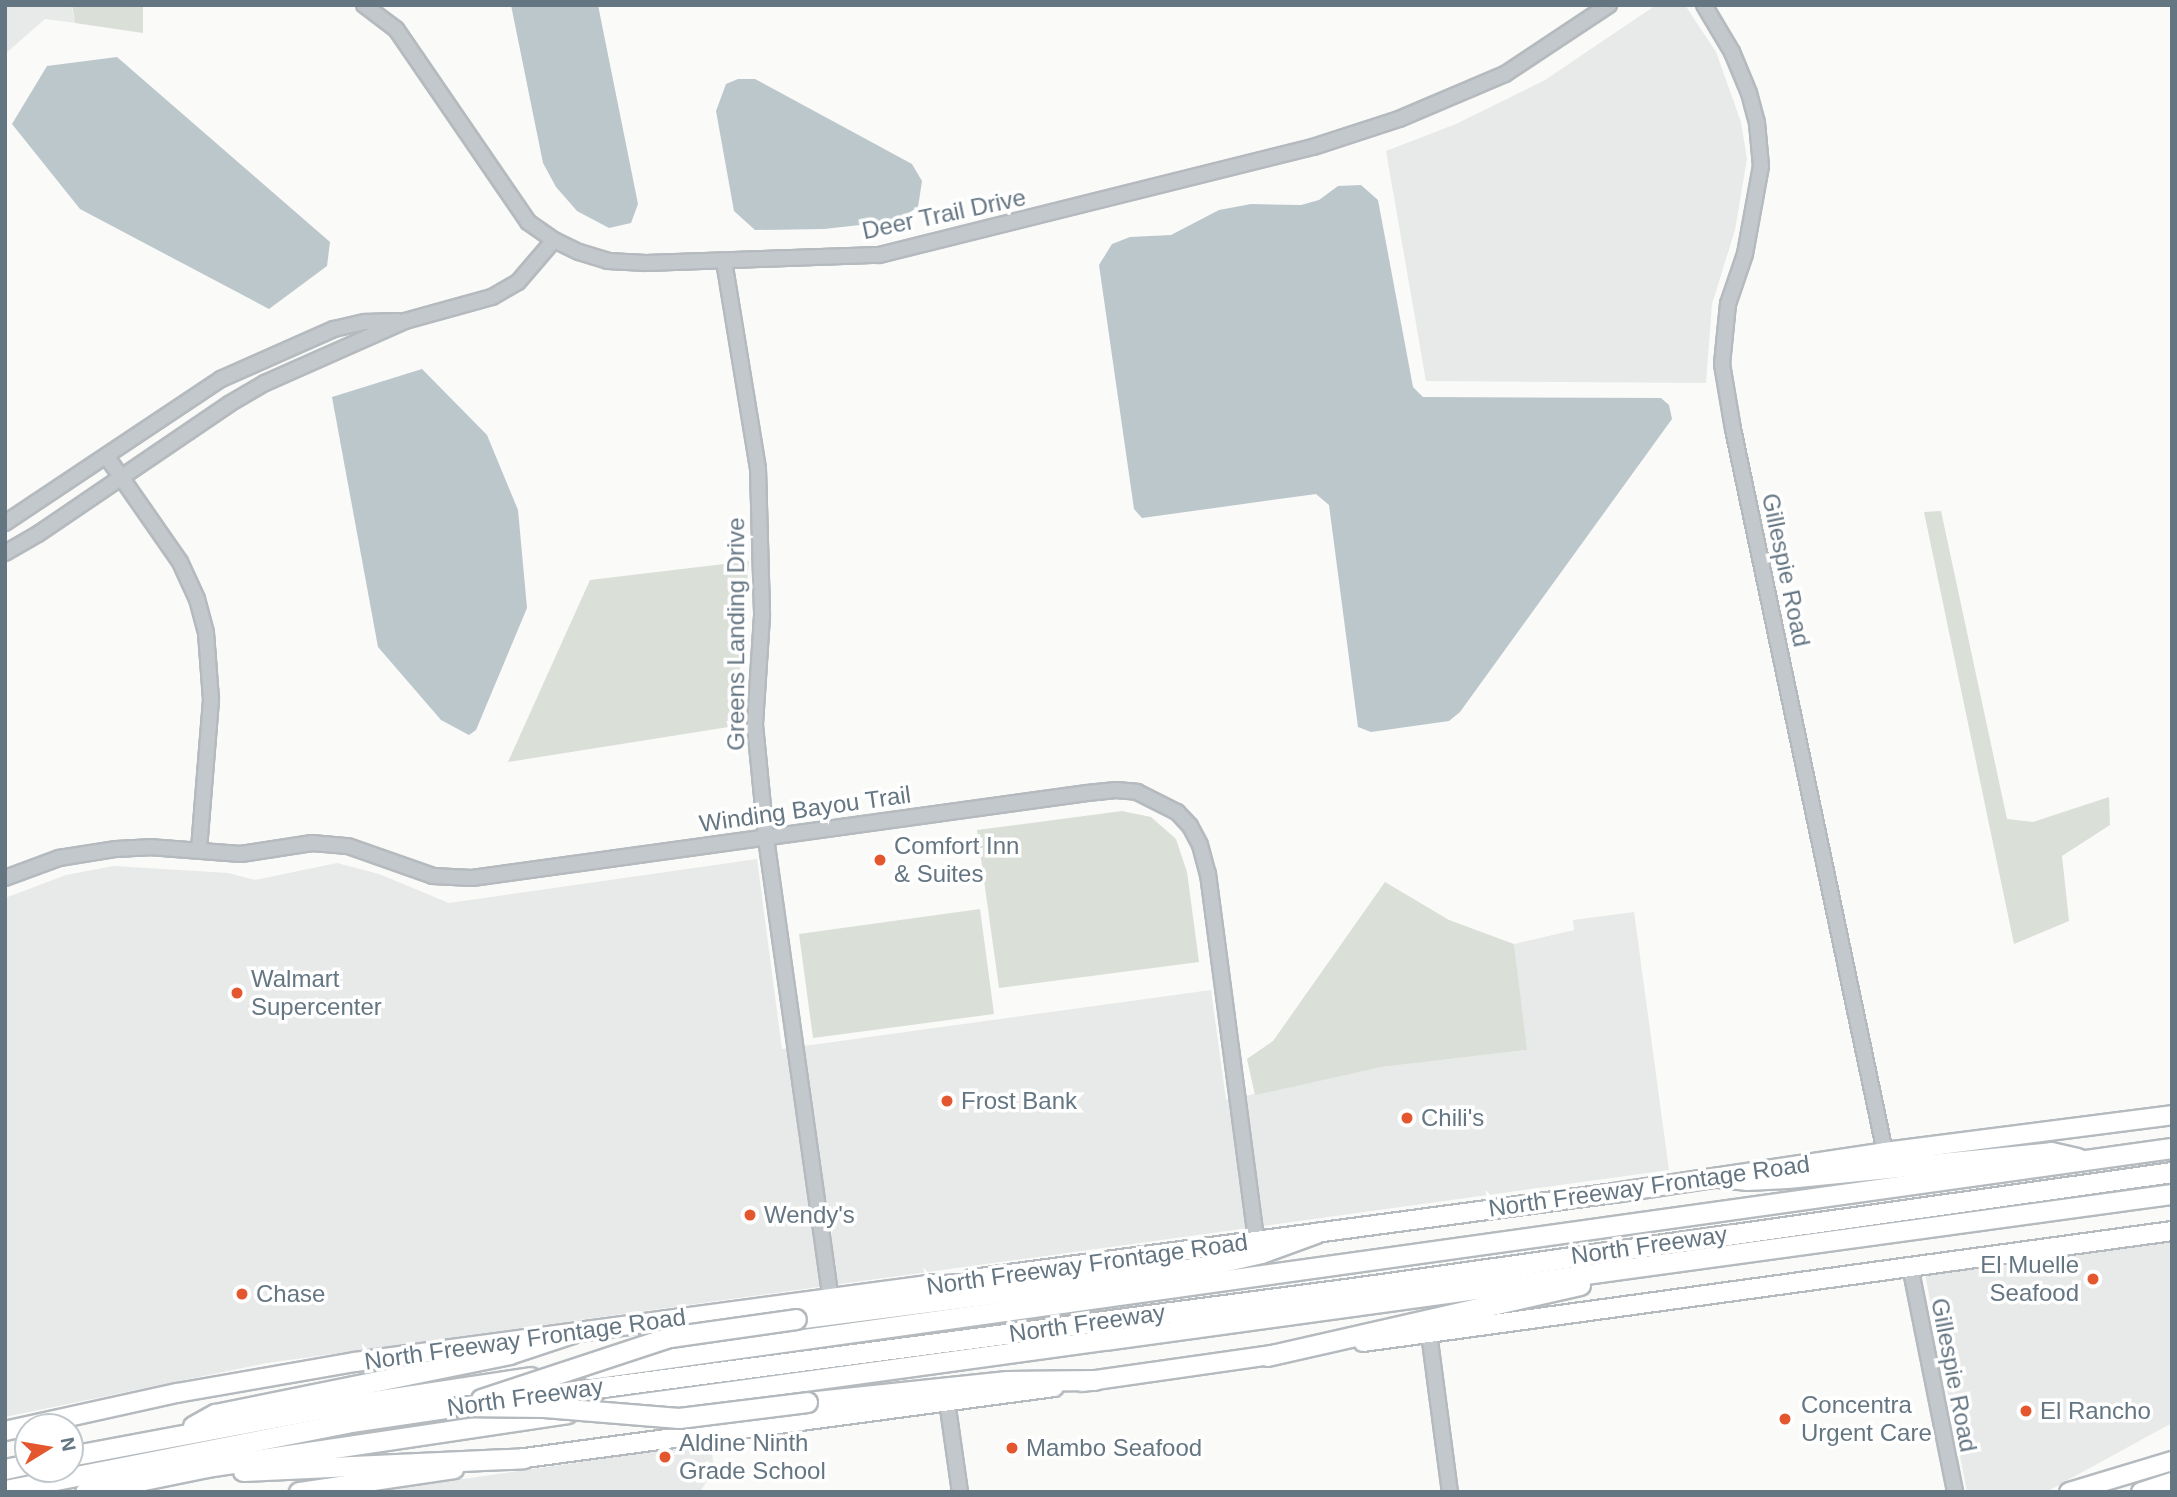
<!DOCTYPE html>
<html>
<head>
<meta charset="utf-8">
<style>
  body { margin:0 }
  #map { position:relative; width:2177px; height:1497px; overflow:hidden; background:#fafaf8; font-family:Arial,sans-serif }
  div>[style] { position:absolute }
  .built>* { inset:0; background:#e8e9e9 }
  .green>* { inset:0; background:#dadfd7 }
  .water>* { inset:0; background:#bbc7cb }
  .roads { filter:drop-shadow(2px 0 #b5babe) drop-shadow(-2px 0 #b5babe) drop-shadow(0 2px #b5babe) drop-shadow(0 -2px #b5babe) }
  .minor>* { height:14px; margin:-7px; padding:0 7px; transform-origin:7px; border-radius:7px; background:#c3c8cc }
  .major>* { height:18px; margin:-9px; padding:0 9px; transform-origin:9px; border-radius:9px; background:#fff }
  .highway>* { height:19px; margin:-9.5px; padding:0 9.5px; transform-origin:9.5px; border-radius:9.5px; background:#fff }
  .bridges { filter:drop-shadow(2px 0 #b4b9bd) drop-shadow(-2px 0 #b4b9bd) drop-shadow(0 2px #b4b9bd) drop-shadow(0 -2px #b4b9bd) }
  .highway-bridge>* { height:19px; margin:-9.5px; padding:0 9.5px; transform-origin:9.5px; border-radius:9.5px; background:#fff }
  .dots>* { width:19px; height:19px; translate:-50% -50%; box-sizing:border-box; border:4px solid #fff; border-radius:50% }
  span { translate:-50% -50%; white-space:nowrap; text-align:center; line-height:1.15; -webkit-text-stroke:7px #fff; paint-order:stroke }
  .street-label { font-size:24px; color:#657683 }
  .poi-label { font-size:24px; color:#657683 }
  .left { translate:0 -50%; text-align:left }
  .right { translate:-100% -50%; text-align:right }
  .frame { position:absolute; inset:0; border:7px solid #657683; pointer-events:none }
  .north { position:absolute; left:14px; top:1413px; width:70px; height:70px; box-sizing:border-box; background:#fff; border:2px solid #c1c8cd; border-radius:50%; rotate:79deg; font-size:19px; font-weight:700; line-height:28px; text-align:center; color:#657683 }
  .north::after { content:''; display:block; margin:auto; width:24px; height:32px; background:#e4572e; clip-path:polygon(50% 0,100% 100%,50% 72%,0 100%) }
</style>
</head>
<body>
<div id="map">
  <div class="built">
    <i style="clip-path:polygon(5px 5px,71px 5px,75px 23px,45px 19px,5px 54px)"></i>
    <i style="clip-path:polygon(1656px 5px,1685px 5px,1716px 52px,1741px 122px,1747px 159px,1735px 230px,1712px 304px,1706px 383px,1426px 381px,1386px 151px,1456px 124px,1545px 80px)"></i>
    <i style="clip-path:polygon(757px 859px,782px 1049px,1211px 990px,1226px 1100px,1382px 1067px,1526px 1050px,1514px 944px,1574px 930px,1573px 920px,1634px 912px,1669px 1170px,267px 1363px,5px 1417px,5px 898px,66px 875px,114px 866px,228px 873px,255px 880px,337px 863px,379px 874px,449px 903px)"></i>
    <i style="clip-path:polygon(2172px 1239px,2172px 1423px,2046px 1492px,1967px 1492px,1925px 1274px,2048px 1260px)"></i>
    <i style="clip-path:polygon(711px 1443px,714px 1470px,700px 1492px,374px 1492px)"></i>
  </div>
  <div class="green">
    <i style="clip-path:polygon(72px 5px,143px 5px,143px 33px,75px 23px)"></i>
    <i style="clip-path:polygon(1941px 511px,2007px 819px,2033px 822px,2109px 797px,2110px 825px,2062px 856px,2069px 921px,2014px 944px,1924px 512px)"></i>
    <i style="clip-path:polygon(749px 561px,735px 726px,508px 762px,590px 580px)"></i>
    <i style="clip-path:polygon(1122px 811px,1151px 817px,1176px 839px,1187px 872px,1199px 962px,999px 988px,977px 830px)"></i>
    <i style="clip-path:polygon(1385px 882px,1449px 920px,1514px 944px,1527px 1050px,1382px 1067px,1255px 1095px,1247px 1059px,1273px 1041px)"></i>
    <i style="clip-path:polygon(980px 909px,994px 1014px,813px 1038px,799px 934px)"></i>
  </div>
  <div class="water">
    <i style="clip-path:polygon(511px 5px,598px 5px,638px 204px,631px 223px,609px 228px,577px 211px,556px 187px,543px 163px)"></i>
    <i style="clip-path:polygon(117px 57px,330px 242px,327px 266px,269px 309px,80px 209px,12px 124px,47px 66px)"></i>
    <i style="clip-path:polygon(738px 79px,755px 79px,912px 164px,922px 181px,918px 207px,896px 221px,824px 229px,755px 230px,734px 211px,716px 111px,726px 84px)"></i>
    <i style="clip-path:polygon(1361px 185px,1378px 200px,1413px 387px,1423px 397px,1661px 398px,1669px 405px,1672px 419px,1460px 712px,1449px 721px,1371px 732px,1358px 727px,1329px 505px,1316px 494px,1142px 518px,1134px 509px,1099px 265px,1112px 244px,1130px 237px,1171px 235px,1219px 210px,1251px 204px,1301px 205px,1319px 200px,1338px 186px)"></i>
    <i style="clip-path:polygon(422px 369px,487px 435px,518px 510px,527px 608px,476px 730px,469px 735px,441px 720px,378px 647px,332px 397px)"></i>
  </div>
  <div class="roads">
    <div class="minor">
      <i style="left:364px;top:5px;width:40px;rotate:37deg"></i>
      <i style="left:396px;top:29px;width:234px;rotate:55.6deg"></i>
      <i style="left:528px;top:222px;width:32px;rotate:35deg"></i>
      <i style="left:554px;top:240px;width:28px;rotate:26deg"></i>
      <i style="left:579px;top:252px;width:30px;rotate:17deg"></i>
      <i style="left:608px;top:261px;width:38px;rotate:3deg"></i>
      <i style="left:646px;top:263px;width:233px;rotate:-2deg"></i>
      <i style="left:879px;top:255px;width:447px;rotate:-14deg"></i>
      <i style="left:1313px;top:147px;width:90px;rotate:-18deg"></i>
      <i style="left:1399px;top:119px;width:115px;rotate:-23deg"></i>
      <i style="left:1505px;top:74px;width:125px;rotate:-33.6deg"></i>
      <i style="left:1704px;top:5px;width:55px;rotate:59.2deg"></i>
      <i style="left:1732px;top:52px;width:44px;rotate:67.5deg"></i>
      <i style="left:1749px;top:93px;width:31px;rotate:75deg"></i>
      <i style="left:1757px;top:123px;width:43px;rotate:84.7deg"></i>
      <i style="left:1761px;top:166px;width:89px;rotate:100.3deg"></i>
      <i style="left:1745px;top:254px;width:53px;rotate:108.8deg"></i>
      <i style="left:1728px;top:304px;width:60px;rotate:95.7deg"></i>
      <i style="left:1722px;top:364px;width:66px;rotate:80.4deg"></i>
      <i style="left:1733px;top:429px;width:739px;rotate:78.13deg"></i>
      <i style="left:724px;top:261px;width:211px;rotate:80.7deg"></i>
      <i style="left:758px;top:469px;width:147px;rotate:88.4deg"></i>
      <i style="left:762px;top:616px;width:109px;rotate:93.7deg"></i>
      <i style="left:755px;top:725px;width:114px;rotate:84.4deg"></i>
      <i style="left:766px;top:838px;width:465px;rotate:82deg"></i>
      <i style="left:107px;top:457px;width:128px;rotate:55.2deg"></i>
      <i style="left:180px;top:562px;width:41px;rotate:65.3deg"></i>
      <i style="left:197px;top:599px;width:35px;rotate:75deg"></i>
      <i style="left:206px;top:633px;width:67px;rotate:85.7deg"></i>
      <i style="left:211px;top:700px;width:150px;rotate:94.6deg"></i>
      <i style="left:5px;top:523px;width:260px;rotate:-33.7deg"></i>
      <i style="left:221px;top:379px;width:124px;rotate:-23.9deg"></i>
      <i style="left:334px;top:329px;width:32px;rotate:-13deg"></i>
      <i style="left:365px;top:322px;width:32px;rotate:-2deg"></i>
      <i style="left:5px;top:553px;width:38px;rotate:-30deg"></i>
      <i style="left:38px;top:534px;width:231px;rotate:-34.2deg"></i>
      <i style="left:229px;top:404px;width:42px;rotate:-30.3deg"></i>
      <i style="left:265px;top:383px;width:153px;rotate:-23.9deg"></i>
      <i style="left:405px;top:321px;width:90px;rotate:-15.4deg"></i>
      <i style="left:492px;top:297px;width:30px;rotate:-30deg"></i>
      <i style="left:518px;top:282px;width:55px;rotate:-49.4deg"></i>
      <i style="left:5px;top:878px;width:58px;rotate:-20.3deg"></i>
      <i style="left:59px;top:858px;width:58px;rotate:-9deg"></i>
      <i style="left:116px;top:849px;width:33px;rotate:-3deg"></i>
      <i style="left:149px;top:847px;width:92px;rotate:4.4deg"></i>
      <i style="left:241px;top:854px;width:72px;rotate:-8.8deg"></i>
      <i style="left:312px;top:843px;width:36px;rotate:5deg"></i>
      <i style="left:348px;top:846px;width:90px;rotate:19.4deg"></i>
      <i style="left:433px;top:876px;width:39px;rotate:3deg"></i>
      <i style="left:472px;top:878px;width:621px;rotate:-7.87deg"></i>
      <i style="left:1087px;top:793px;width:29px;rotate:-6deg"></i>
      <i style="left:1116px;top:790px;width:21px;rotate:5deg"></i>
      <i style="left:1137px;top:792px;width:45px;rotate:26.6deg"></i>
      <i style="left:1177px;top:812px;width:19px;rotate:47deg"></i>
      <i style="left:1190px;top:826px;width:21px;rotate:62deg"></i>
      <i style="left:1200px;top:845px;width:30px;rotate:75deg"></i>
      <i style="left:1208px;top:874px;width:370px;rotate:82.5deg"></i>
      <i style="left:1910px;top:1266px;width:230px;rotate:78.7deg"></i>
      <i style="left:1429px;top:1333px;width:160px;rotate:82.5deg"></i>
      <i style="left:947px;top:1401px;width:92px;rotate:81.9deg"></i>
    </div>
    <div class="major">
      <i style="left:972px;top:1279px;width:648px;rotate:-7.63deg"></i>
      <i style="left:1614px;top:1193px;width:274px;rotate:-8.6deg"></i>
      <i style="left:1885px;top:1152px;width:289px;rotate:-7.3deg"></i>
      <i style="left:1363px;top:1342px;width:817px;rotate:-7.81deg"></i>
      <i style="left:1082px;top:1382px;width:199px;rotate:-8.1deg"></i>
      <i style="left:5px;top:1431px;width:176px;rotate:-12.5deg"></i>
      <i style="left:177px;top:1393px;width:181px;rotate:-9.9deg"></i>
      <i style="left:355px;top:1362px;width:584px;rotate:-7.67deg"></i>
      <i style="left:510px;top:1460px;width:549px;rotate:-7.64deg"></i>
      <i style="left:299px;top:1492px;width:157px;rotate:-8.4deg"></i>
      <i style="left:2069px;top:1492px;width:108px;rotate:-16.8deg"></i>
      <i style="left:2141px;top:1492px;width:33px;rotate:-18deg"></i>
    </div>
    <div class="highway">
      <i style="left:1718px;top:1177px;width:28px;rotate:6deg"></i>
      <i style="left:1746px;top:1180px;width:41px;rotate:-2.8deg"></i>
      <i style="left:1787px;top:1178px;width:265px;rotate:-5.6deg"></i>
      <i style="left:2051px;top:1152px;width:27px;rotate:13deg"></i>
      <i style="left:922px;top:1286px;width:65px;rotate:-2.6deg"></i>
      <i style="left:796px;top:1319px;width:403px;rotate:-7.3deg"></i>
      <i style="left:1196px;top:1268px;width:67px;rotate:-13deg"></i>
      <i style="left:1261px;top:1253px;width:59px;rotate:-20deg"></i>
      <i style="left:1267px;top:1356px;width:321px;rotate:-12.8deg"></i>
      <i style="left:589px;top:1369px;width:1598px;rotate:-7.95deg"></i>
      <i style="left:807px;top:1402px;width:201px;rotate:-6deg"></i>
      <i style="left:1007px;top:1381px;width:88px;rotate:-0.7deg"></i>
      <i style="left:607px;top:1408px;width:1580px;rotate:-7.79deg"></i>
      <i style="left:193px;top:1426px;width:25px;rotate:-29deg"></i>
      <i style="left:215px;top:1414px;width:300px;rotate:-11.5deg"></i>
      <i style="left:509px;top:1354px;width:66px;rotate:-18.4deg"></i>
      <i style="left:70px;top:1456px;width:254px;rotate:-10.6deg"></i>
      <i style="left:320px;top:1409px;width:213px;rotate:-8.6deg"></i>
      <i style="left:5px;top:1469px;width:24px;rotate:-12deg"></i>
      <i style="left:243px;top:1471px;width:281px;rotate:-2.6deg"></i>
      <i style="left:5px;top:1490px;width:347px;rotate:-11.1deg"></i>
      <i style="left:345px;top:1423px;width:116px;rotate:-8.4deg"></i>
      <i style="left:460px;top:1406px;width:901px;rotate:-7.53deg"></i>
      <i style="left:1353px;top:1288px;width:827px;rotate:-8.06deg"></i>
      <i style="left:85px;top:1492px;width:125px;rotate:-11.6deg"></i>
      <i style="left:207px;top:1467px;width:364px;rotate:-8.5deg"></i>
    </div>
  </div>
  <div class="bridges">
    <div class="highway-bridge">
      <i style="left:481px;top:1399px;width:199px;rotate:-18.2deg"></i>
      <i style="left:670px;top:1337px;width:127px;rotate:-8.1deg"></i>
      <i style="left:460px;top:1406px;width:84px;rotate:0.7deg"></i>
      <i style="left:544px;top:1407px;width:135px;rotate:4.7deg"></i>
      <i style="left:679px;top:1418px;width:129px;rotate:-7.1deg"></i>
    </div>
  </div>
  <div class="dots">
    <i style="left:880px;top:860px;background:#e4572e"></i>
    <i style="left:237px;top:993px;background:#e4572e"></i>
    <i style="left:947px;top:1101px;background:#e4572e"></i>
    <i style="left:1407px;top:1118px;background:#e4572e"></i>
    <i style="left:750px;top:1215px;background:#e4572e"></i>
    <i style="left:2093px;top:1279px;background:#e4572e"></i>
    <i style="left:242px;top:1294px;background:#e4572e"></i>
    <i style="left:2026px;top:1411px;background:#e4572e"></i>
    <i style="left:1785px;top:1419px;background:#e4572e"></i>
    <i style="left:1012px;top:1448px;background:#e4572e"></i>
    <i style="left:665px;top:1457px;background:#e4572e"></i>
  </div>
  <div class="street-label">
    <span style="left:944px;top:214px;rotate:-12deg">Deer Trail Drive</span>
    <span style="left:1786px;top:570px;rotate:78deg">Gillespie Road</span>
    <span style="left:736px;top:634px;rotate:-90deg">Greens Landing Drive</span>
    <span style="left:805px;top:809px;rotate:-8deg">Winding Bayou Trail</span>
    <span style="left:1649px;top:1186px;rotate:-8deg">North Freeway Frontage Road</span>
    <span style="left:1649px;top:1245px;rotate:-8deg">North Freeway</span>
    <span style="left:1087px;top:1264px;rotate:-8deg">North Freeway Frontage Road</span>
    <span style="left:1087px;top:1323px;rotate:-8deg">North Freeway</span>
    <span style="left:525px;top:1339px;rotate:-8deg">North Freeway Frontage Road</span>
    <span style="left:1954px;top:1375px;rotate:79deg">Gillespie Road</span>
    <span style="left:525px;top:1397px;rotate:-8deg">North Freeway</span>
  </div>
  <div class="poi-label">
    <span class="left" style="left:894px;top:860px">Comfort Inn<br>&amp; Suites</span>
    <span class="left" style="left:251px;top:993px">Walmart<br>Supercenter</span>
    <span class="left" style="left:961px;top:1101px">Frost Bank</span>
    <span class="left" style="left:1421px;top:1118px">Chili's</span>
    <span class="left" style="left:764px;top:1215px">Wendy's</span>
    <span class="right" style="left:2079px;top:1279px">El Muelle<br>Seafood</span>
    <span class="left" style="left:256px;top:1294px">Chase</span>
    <span class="left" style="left:1801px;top:1419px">Concentra<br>Urgent Care</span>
    <span class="left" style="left:2040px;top:1411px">El Rancho</span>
    <span class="left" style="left:679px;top:1457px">Aldine Ninth<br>Grade School</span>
    <span class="left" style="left:1026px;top:1448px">Mambo Seafood</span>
  </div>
  <div class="frame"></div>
  <div class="north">N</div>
</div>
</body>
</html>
